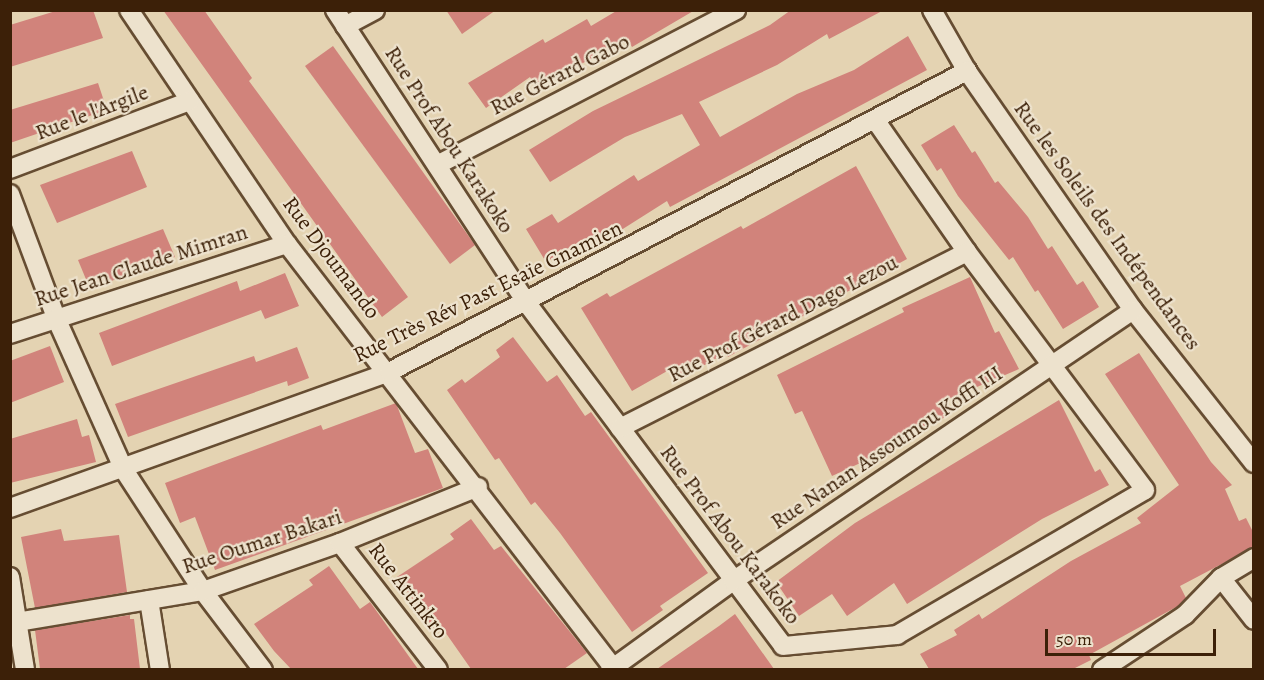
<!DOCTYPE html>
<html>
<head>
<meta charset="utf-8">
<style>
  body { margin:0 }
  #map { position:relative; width:1264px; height:680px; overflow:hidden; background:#e4d3b2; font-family:Alegreya,serif }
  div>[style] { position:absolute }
  .building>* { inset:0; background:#d1837b }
  .roads { filter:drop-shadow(2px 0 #664d32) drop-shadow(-2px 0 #664d32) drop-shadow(0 2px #664d32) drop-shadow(0 -2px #664d32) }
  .street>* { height:18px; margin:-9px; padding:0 9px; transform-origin:9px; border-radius:9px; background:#ede2cd }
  span { translate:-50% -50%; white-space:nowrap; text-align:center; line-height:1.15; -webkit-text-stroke:4.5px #ede2cd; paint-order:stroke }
  .street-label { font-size:22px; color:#3c2008 }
  .frame { position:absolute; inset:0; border:12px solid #3c2008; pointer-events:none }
  .scale { position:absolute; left:1045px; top:629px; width:171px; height:27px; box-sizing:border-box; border:3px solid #3c2008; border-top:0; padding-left:8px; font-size:18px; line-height:21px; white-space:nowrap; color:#3c2008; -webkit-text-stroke:4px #ede2cd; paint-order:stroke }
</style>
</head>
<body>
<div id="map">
  <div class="building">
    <i style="clip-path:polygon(59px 10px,93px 10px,103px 38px,10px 67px,10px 25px)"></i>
    <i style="clip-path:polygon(163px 10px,204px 10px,252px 78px,249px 81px,408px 297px,382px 317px)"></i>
    <i style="clip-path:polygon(446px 10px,496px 10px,462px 34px)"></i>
    <i style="clip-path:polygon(618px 10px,695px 10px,632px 47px,628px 40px,536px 87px,530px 77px,486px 108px,468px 83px,543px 39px,545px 43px,587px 19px,591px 26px)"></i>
    <i style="clip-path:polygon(791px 10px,884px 10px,829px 39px,827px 34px,777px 65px,699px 102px,720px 137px,797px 94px,854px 70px,908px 36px,927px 70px,670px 207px,667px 201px,588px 251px,582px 241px,546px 262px,526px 229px,552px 214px,558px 223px,634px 175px,638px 181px,700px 145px,682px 114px,625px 137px,550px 182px,529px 150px,593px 111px,770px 25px)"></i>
    <i style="clip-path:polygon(333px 46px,475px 245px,450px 264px,305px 66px)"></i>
    <i style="clip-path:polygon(98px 83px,107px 110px,10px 143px,10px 110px)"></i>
    <i style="clip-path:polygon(954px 125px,972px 153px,975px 151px,995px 183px,998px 181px,1028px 217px,1048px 249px,1052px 246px,1077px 285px,1083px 281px,1099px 307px,1063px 329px,1038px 290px,1035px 292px,1013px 257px,1009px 260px,958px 196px,941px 168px,937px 171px,921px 145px)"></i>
    <i style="clip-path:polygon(132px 151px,147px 187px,57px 223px,40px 185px)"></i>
    <i style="clip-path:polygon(856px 166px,907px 259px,728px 357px,726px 353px,683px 377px,676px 366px,632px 391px,581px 308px,607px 293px,610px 297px,741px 226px,743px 229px)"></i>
    <i style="clip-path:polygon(163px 229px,175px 257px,90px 289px,78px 260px)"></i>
    <i style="clip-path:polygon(285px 273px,299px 306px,265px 319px,261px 310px,112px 366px,99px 333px,237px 281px,240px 291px)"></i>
    <i style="clip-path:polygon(970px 277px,995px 333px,999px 331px,1019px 369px,944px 401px,950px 415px,903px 436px,906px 442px,832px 476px,802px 411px,795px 414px,777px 375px,904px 312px,902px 308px)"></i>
    <i style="clip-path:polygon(513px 337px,547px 382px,557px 375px,585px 416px,591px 412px,708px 573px,660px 606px,663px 610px,632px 632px,560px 533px,535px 502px,531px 505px,499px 458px,495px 460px,447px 390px,462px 379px,465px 383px,500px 357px,496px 350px)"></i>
    <i style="clip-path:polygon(50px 346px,64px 382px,10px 403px,10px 361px)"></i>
    <i style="clip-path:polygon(297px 347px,309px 378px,288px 386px,287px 381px,128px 437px,115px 404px,254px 356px,256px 362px)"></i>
    <i style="clip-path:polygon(1139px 353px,1211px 462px,1232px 485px,1225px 489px,1239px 521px,1246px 518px,1254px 534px,1254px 547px,1180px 586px,1186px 598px,1178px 606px,1089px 655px,1091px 660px,1073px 669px,929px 669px,920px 654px,957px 635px,954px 630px,979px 614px,982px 619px,1071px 561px,1141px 523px,1137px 518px,1179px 485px,1105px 374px)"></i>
    <i style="clip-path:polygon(1059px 400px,1095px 472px,1100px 469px,1109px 485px,1042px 519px,907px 604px,894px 583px,847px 616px,832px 594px,799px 616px,776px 582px,855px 523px)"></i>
    <i style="clip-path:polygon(396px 403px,415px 453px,428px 449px,443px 488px,215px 570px,195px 517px,180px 523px,165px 483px,321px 425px,323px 430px)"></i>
    <i style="clip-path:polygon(77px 419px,82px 437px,89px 435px,96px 462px,10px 483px,10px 439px)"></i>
    <i style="clip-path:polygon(471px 519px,494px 550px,501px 546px,587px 653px,564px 669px,471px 669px,443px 629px,437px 633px,397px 577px,454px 539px,450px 534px)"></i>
    <i style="clip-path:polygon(61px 529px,64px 541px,119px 535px,127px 592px,35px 608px,21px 537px)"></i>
    <i style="clip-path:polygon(329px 566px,360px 609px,370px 602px,418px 669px,291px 669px,274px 651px,254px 624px,313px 585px,309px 580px)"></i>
    <i style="clip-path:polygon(735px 614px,774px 669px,657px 669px,719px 626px)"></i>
    <i style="clip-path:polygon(130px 615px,130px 619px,134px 619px,140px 669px,40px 669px,35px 630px)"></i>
  </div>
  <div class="roads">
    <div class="street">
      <i style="left:129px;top:10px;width:282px;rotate:56deg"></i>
      <i style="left:287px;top:244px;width:538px;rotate:52.41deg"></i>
      <i style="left:335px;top:10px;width:349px;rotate:56.8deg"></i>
      <i style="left:526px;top:302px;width:429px;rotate:53.2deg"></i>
      <i style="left:783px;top:646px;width:115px;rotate:-5.5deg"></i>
      <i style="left:897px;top:635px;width:287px;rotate:-30.3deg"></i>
      <i style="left:1145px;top:490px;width:297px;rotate:-126.8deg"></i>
      <i style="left:967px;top:252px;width:160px;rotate:-124.8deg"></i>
      <i style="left:932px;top:10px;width:70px;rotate:60.2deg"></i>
      <i style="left:967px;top:71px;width:291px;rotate:55.2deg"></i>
      <i style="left:1133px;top:310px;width:195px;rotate:51.7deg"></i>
      <i style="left:345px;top:26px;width:34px;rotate:-28deg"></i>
      <i style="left:437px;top:165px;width:337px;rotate:-27.4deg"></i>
      <i style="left:10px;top:169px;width:192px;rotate:-20.7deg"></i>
      <i style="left:10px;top:194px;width:132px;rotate:69.6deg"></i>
      <i style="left:56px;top:318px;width:167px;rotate:65.9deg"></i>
      <i style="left:124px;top:470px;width:145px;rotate:56.9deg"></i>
      <i style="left:203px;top:591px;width:99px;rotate:52.8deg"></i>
      <i style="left:10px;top:334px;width:291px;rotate:-18deg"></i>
      <i style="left:620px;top:428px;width:389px;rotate:-26.9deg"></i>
      <i style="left:10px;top:508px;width:403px;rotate:-19.7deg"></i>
      <i style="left:389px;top:372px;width:652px;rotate:-27.51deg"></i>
      <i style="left:340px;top:543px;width:160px;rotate:52.3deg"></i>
      <i style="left:10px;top:577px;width:94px;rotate:80.8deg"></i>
      <i style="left:1221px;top:578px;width:53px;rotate:51.8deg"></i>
      <i style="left:149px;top:600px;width:71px;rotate:81.1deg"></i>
      <i style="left:17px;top:622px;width:189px;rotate:-9.5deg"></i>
      <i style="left:203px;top:591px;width:145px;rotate:-19.3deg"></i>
      <i style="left:340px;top:543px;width:149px;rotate:-22.1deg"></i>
      <i style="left:610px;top:670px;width:152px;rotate:-35.9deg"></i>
      <i style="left:733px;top:581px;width:483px;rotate:-34.1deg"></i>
      <i style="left:1102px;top:670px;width:100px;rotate:-33.5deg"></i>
      <i style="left:1185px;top:615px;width:52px;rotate:-45.8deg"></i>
      <i style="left:1221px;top:578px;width:39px;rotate:-31deg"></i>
    </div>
  </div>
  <div class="street-label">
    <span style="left:560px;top:75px;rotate:-27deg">Rue Gérard Gabo</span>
    <span style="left:92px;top:113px;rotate:-21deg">Rue le l'Argile</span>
    <span style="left:449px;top:140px;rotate:57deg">Rue Prof Abou Karakoko</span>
    <span style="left:1107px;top:226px;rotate:54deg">Rue les Soleils des Indépendances</span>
    <span style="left:331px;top:258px;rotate:53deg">Rue Djoumando</span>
    <span style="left:141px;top:266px;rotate:-18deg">Rue Jean Claude Mimran</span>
    <span style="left:488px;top:292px;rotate:-26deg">Rue Très Rév Past Esaïe Gnamien</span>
    <span style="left:783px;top:319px;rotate:-27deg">Rue Prof Gérard Dago Lezou</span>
    <span style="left:887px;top:448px;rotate:-34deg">Rue Nanan Assoumou Koffi III</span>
    <span style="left:730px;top:535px;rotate:53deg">Rue Prof Abou Karakoko</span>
    <span style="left:262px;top:542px;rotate:-18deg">Rue Oumar Bakari</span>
    <span style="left:408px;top:591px;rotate:52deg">Rue Attinkro</span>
  </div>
  <div class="frame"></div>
  <div class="scale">50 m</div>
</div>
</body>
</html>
